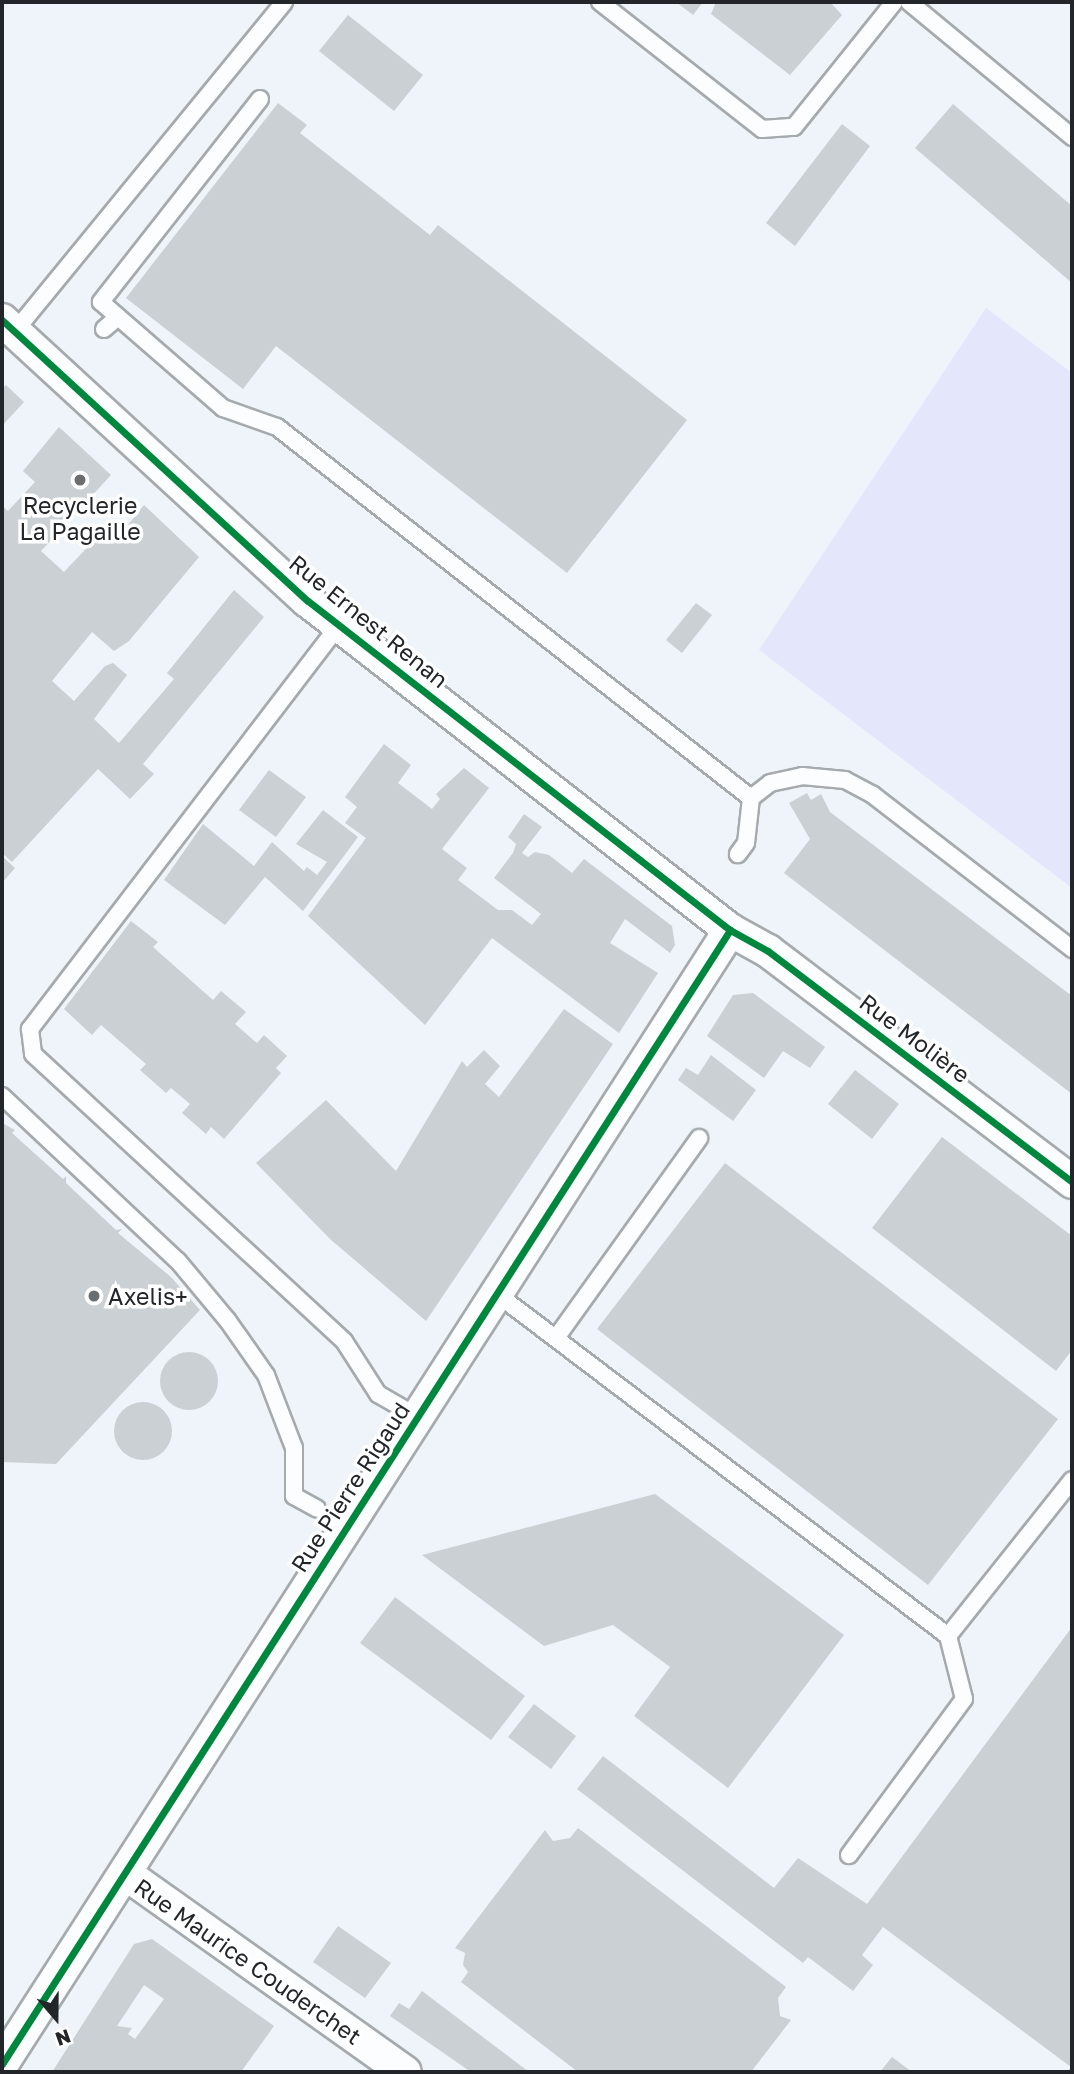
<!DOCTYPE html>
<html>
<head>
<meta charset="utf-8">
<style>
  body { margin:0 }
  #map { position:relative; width:1074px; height:2074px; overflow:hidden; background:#eef4f9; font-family:"Golos Text",sans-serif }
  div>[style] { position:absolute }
  .green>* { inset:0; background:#e4e7fc }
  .building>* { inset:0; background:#cad0d4 }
  .round { border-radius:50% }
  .roads { filter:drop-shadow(2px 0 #a5aaae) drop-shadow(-2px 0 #a5aaae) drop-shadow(0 2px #a5aaae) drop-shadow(0 -2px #a5aaae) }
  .lane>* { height:16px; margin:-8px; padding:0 8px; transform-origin:8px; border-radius:8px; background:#fcfdfe }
  .street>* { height:32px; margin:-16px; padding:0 16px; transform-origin:16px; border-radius:16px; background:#fcfdfe }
  .cycleway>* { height:7px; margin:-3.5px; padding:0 3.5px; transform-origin:3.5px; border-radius:3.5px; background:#00873e }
  .dots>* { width:19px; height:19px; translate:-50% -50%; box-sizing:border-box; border:4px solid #fff; border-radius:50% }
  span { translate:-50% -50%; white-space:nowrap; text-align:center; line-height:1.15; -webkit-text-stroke:7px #fff; paint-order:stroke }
  .poi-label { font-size:23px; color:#22262a }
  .left { translate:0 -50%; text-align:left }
  .street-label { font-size:23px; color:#22262a }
  .frame { position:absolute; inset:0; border:4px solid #22262a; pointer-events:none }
  .north { position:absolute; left:21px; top:1983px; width:70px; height:70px; -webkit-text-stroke:5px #fff; paint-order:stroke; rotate:160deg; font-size:19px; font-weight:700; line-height:28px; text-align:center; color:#22262a }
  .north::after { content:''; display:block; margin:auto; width:24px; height:32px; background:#22262a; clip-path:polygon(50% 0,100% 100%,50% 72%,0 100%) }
</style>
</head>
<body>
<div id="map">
  <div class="green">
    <i style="clip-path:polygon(986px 308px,1072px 373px,1072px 888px,759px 650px)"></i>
  </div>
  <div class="building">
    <i style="clip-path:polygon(676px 2px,703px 2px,693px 15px)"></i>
    <i style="clip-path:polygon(716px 2px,830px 2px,842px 15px,790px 75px,711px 14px)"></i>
    <i style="clip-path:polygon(348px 15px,423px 75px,394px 111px,319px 51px)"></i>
    <i style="clip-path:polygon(278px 103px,307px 125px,300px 133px,430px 235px,438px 225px,687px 420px,567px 573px,276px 346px,243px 389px,126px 298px)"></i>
    <i style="clip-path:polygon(953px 104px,1072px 206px,1072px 283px,915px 148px)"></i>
    <i style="clip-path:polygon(842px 124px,870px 146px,795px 246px,766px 223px)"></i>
    <i style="clip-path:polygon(6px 385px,24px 402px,2px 426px,2px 389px)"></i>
    <i style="clip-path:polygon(59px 427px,111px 475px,41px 551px,64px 572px,112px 521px,123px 531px,144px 505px,199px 557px,129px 641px,114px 651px,92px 632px,52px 681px,74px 701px,105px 666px,113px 663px,127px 675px,94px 719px,119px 743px,174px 679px,167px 673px,234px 590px,264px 617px,143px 764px,154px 774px,130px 799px,98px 769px,12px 862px,2px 853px,2px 506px,8px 511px,35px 482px,23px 471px)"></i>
    <i style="clip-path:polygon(696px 603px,712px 615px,682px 653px,666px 640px)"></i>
    <i style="clip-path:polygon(384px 744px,411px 765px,398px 783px,432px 809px,440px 799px,436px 794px,464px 768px,489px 788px,442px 849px,467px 868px,458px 880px,498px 910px,512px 910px,532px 925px,541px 914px,494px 878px,513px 853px,516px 844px,508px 837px,524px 814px,542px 827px,522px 853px,528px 857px,535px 852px,549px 855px,572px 873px,584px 859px,672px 926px,675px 945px,670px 953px,625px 919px,610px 943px,658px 973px,619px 1033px,492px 938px,425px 1025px,308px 916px,366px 838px,345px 823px,357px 807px,345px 797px)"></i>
    <i style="clip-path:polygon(269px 770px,306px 797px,276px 837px,239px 810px)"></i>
    <i style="clip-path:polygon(807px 793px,811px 800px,821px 794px,830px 812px,1072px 996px,1072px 1094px,784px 873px,810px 839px,789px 803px)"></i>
    <i style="clip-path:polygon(323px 810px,358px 837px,303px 911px,265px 877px,225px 925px,164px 880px,203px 824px,254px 866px,272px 842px,304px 871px,307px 867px,317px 875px,327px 862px,296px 844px)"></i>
    <i style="clip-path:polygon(2px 856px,15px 868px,2px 883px)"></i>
    <i style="clip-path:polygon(131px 921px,158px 942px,153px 947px,213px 1000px,221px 991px,246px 1012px,235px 1024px,257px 1043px,264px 1035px,287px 1056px,276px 1068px,281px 1073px,224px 1139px,211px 1127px,206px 1134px,182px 1113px,190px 1104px,171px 1088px,166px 1093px,140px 1070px,146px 1064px,101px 1025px,92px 1035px,64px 1009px)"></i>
    <i style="clip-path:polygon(753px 993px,825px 1047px,810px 1068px,783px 1051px,764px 1078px,707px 1036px,733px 995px)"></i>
    <i style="clip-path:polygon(564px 1009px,613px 1044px,426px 1321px,330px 1239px,256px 1163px,326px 1100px,396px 1171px,462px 1061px,467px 1067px,484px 1050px,500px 1066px,485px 1084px,499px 1097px)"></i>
    <i style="clip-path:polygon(711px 1055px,756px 1090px,733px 1121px,678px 1080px,686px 1068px,698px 1075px)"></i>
    <i style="clip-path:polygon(855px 1070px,899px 1104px,872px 1139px,828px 1104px)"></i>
    <i style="clip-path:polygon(2px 1123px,15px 1130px,12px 1133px,63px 1179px,66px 1176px,66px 1183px,116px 1230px,122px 1229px,118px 1233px,171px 1277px,200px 1310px,56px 1464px,2px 1462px)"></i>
    <i style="clip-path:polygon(942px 1137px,1072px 1236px,1072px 1350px,1056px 1371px,872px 1228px)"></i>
    <i style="clip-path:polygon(725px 1163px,1058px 1419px,928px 1585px,597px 1329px)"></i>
    <i class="round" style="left:160px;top:1352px;width:58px;height:58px"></i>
    <i class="round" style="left:114px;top:1402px;width:58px;height:58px"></i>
    <i style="clip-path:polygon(655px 1494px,844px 1635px,728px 1788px,634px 1716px,670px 1667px,613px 1625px,544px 1646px,422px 1555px)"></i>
    <i style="clip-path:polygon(395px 1597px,525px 1696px,491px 1740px,360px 1643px)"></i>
    <i style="clip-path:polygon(1072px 1627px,1072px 2072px,1067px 2072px,1071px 2067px,883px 1927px,862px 1955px,873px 1965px,853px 1991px,808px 1957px,803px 1963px,577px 1789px,603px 1756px,774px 1888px,798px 1858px,867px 1904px)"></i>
    <i style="clip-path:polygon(534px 1704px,576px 1736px,551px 1769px,508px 1737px)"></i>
    <i style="clip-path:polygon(578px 1828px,786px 1987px,778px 1998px,780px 2016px,791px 2020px,751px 2072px,578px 2072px,461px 1982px,468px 1972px,463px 1965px,465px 1953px,455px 1948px,545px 1830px,553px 1841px,570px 1838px)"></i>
    <i style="clip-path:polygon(338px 1926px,391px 1963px,365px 1998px,313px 1962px)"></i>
    <i style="clip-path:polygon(evenodd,152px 1939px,274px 2026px,241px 2072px,52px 2072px,134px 1944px,152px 1939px,144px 1985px,164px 1999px,135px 2039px,128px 2034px,132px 2028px,117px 2026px,144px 1985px)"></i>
    <i style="clip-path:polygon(422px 1991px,529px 2072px,471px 2072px,390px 2016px,399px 2003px,409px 2009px)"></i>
    <i style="clip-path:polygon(892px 2057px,912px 2072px,880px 2072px)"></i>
  </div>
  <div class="roads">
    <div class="lane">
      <i style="left:600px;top:2px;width:206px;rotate:38.1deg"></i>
      <i style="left:762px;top:129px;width:32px;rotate:-4deg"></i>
      <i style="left:794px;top:127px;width:160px;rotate:-51.3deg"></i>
      <i style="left:909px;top:2px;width:212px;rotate:39.6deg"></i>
      <i style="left:260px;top:99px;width:258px;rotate:128.1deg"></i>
      <i style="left:101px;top:302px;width:162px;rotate:41deg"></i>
      <i style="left:223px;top:408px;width:57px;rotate:19.4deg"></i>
      <i style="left:277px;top:427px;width:602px;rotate:38.05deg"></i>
      <i style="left:751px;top:798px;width:45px;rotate:96.3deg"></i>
      <i style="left:746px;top:843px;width:14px;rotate:126deg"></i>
      <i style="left:104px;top:329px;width:18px;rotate:-41deg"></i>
      <i style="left:15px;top:331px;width:425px;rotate:-50.7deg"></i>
      <i style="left:339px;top:625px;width:509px;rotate:127.41deg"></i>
      <i style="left:30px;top:1029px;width:25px;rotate:83deg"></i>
      <i style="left:33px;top:1054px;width:423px;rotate:42.7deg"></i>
      <i style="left:344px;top:1341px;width:63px;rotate:57.3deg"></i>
      <i style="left:378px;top:1394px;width:46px;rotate:29.9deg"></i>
      <i style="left:751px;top:798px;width:24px;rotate:-38deg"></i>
      <i style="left:770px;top:783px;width:33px;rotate:-12deg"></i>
      <i style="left:802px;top:776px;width:43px;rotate:5.3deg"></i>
      <i style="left:845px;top:780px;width:32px;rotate:28deg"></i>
      <i style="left:873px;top:795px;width:252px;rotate:37.7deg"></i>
      <i style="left:2px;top:1096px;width:241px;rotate:43.2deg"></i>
      <i style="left:178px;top:1261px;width:78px;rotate:50.2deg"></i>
      <i style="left:228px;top:1321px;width:66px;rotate:54.9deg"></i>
      <i style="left:266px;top:1375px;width:78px;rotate:69deg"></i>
      <i style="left:294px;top:1448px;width:48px;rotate:90deg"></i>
      <i style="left:294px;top:1496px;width:26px;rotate:29deg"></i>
      <i style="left:497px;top:1294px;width:566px;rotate:37.17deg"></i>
      <i style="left:948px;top:1636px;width:65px;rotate:75.7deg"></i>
      <i style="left:964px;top:1699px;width:194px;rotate:126.4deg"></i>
      <i style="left:556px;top:1338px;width:246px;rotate:-54.4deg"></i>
      <i style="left:948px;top:1636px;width:199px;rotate:-51.5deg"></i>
    </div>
    <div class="street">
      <i style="left:2px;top:320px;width:415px;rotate:42.6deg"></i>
      <i style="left:308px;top:601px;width:535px;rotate:37.94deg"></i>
      <i style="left:730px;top:930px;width:43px;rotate:28.9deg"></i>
      <i style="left:768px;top:951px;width:382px;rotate:37.2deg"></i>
      <i style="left:126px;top:1874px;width:342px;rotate:35.4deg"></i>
      <i style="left:2px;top:2064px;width:1348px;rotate:-57.3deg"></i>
    </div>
  </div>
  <div class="cycleway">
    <i style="left:2px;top:320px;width:415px;rotate:42.6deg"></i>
    <i style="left:308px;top:601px;width:535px;rotate:37.94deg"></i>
    <i style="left:730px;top:930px;width:43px;rotate:28.9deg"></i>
    <i style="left:768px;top:951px;width:382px;rotate:37.2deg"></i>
    <i style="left:2px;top:2064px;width:1348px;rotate:-57.3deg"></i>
  </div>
  <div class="dots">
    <i style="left:80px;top:480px;background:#696e72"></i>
    <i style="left:94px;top:1296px;background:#696e72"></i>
  </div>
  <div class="poi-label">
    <span style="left:80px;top:518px">Recyclerie<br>La Pagaille</span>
    <span class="left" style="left:108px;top:1296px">Axelis+</span>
  </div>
  <div class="street-label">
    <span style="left:369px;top:621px;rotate:39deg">Rue Ernest Renan</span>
    <span style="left:915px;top:1038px;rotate:37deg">Rue Molière</span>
    <span style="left:350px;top:1487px;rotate:-57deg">Rue Pierre Rigaud</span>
    <span style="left:248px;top:1961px;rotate:35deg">Rue Maurice Couderchet</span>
  </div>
  <div class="frame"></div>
  <div class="north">N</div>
</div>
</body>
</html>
